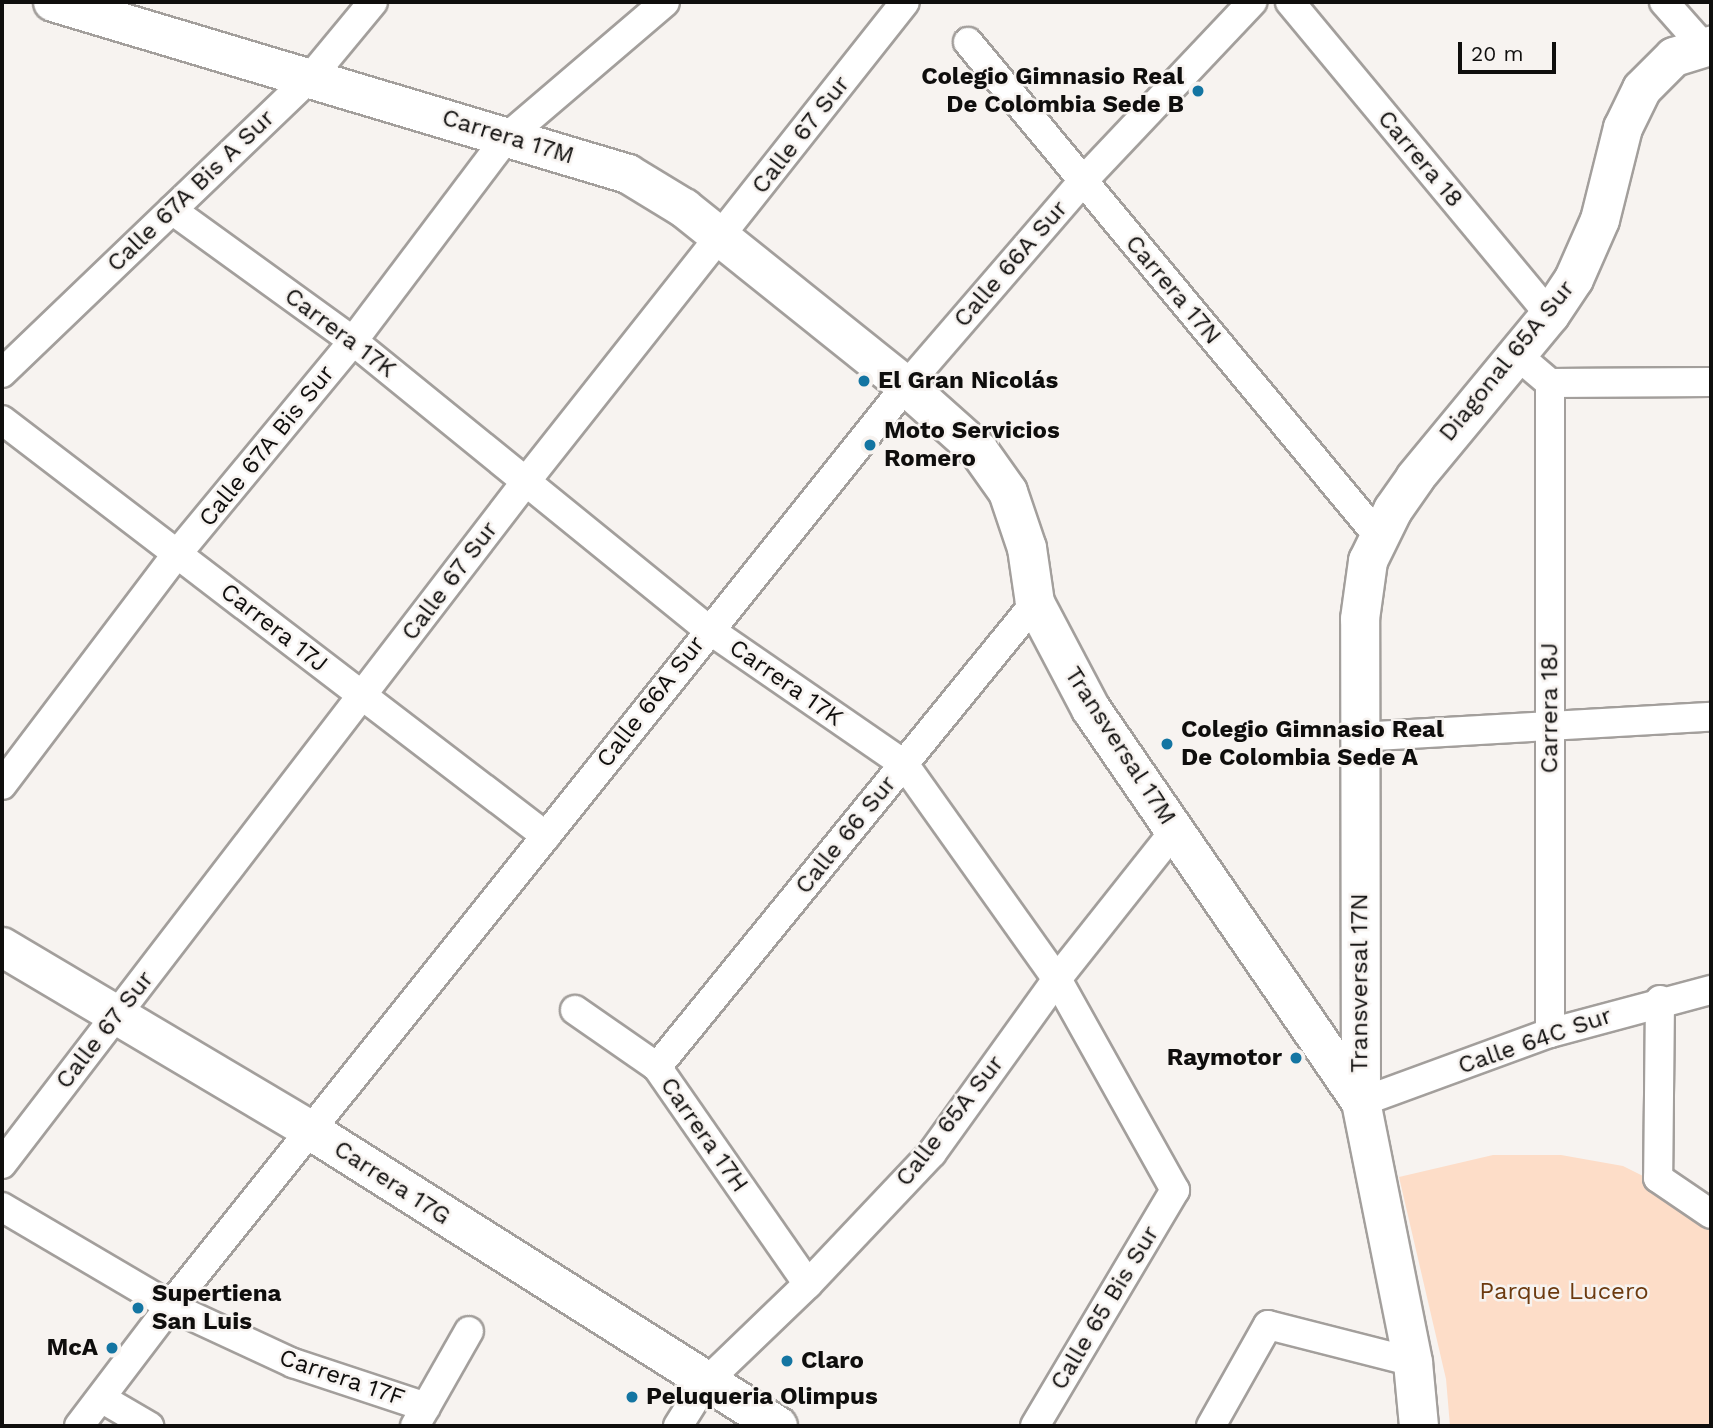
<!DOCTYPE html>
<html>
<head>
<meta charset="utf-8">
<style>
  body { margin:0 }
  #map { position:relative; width:1713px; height:1428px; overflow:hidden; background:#f7f3f0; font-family:"Work Sans",sans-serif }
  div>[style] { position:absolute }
  .green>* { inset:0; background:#fdddc8 }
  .roads { filter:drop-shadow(2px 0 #a39f9c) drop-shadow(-2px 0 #a39f9c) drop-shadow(0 2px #a39f9c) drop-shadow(0 -2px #a39f9c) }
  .street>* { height:28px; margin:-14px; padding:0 14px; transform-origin:14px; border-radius:14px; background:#fff }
  .secondary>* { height:38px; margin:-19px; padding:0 19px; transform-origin:19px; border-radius:19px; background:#fff }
  .dots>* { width:19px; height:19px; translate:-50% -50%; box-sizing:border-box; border:4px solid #f7f3f0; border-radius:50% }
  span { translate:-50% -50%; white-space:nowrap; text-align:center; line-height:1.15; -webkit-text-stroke:5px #f7f3f0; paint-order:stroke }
  .poi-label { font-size:24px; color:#0f0e0d; font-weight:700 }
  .right { translate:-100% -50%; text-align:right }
  .left { translate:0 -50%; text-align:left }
  .street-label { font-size:24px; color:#0f0e0d }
  .park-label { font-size:24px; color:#6c3a0f }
  .frame { position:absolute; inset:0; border:4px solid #0f0e0d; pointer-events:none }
  .scale { position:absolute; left:1458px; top:42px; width:98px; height:32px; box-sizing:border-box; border:4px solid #0f0e0d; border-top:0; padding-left:9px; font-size:21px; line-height:24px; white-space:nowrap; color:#0f0e0d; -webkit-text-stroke:5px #f7f3f0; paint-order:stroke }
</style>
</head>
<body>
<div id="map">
  <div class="green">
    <i style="clip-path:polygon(1493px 1155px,1561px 1155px,1623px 1166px,1711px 1210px,1711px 1426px,1450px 1426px,1446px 1379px,1399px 1177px)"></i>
  </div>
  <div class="roads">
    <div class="street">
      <i style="left:1290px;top:2px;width:407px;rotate:50.3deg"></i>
      <i style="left:1664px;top:2px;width:59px;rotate:48.4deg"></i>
      <i style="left:968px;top:42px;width:643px;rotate:50.3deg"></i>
      <i style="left:172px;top:210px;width:223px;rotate:35.9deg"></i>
      <i style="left:353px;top:341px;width:457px;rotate:39.1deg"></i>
      <i style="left:708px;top:629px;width:238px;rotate:34.6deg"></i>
      <i style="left:904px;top:764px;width:264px;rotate:54.6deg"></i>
      <i style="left:1057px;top:979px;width:242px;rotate:60.8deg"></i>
      <i style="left:1175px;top:1190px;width:274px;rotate:120.7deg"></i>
      <i style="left:1517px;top:355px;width:43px;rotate:40.3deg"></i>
      <i style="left:1550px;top:383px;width:161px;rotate:-0.4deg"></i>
      <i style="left:2px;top:373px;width:428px;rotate:-43.8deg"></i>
      <i style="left:311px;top:77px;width:97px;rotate:-50.4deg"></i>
      <i style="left:2px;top:420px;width:685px;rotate:37.41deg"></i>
      <i style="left:1359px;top:737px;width:353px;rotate:-3.3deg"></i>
      <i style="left:2px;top:785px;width:290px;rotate:-52.9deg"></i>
      <i style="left:177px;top:554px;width:276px;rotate:-50.4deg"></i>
      <i style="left:353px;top:341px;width:254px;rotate:-53deg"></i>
      <i style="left:506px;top:138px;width:209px;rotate:-40.5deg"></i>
      <i style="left:1660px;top:1000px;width:178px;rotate:90.6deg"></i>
      <i style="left:1658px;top:1178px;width:64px;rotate:34.2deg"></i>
      <i style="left:575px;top:1010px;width:100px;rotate:34.8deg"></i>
      <i style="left:657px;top:1067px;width:264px;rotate:55.2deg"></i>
      <i style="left:1550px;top:1033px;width:650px;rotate:-90deg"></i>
      <i style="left:657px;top:1067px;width:598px;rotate:-50.83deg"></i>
      <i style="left:1361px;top:1102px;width:201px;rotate:-20.1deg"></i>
      <i style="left:1550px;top:1033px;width:167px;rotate:-15deg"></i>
      <i style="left:2px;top:1164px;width:862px;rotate:-52.49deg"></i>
      <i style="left:527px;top:480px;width:609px;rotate:-51.66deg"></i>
      <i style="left:2px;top:1207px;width:195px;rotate:30.5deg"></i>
      <i style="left:170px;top:1306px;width:136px;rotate:24.9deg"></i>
      <i style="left:293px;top:1363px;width:140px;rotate:18.3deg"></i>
      <i style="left:101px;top:1398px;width:56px;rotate:30.3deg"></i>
      <i style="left:79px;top:1426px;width:151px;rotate:-52.8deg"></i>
      <i style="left:170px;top:1306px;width:1178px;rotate:-51.34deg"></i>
      <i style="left:906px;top:386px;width:269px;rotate:-49.2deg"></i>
      <i style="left:1082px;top:182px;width:248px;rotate:-46.6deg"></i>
      <i style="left:415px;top:1426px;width:109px;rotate:-60.4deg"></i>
      <i style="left:678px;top:1426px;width:51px;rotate:-57.9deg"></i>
      <i style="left:705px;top:1383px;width:143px;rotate:-43.9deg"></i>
      <i style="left:808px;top:1284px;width:180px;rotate:-46.6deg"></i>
      <i style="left:932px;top:1153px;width:214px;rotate:-54.3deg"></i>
      <i style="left:1057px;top:979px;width:190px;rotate:-51.6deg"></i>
      <i style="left:1211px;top:1426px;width:116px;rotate:-60.6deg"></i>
      <i style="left:1268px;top:1325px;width:150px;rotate:14.3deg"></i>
    </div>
    <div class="secondary">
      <i style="left:53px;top:2px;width:600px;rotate:16.65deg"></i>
      <i style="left:628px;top:174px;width:66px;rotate:31.3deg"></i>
      <i style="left:684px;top:208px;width:285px;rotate:38.7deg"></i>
      <i style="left:906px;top:386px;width:98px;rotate:41.7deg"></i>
      <i style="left:979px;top:451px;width:50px;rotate:54.7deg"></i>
      <i style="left:1008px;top:492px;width:59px;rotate:71.3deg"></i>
      <i style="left:1027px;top:548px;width:56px;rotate:81.7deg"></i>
      <i style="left:1035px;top:603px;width:120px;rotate:62.2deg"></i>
      <i style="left:1091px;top:709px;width:477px;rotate:55.5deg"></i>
      <i style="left:2px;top:947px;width:362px;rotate:30.7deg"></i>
      <i style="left:313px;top:1132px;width:550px;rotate:32.3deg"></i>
      <i style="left:1419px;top:1426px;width:64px;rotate:-95.4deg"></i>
      <i style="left:1413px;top:1362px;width:265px;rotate:-101.3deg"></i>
      <i style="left:1361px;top:1102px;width:483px;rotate:-90.1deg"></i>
      <i style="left:1360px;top:619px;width:59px;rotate:-82.1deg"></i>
      <i style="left:1368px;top:561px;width:57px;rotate:-63.9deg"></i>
      <i style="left:1393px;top:510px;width:39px;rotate:-55deg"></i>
      <i style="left:1415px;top:478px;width:212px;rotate:-50.4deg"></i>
      <i style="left:1550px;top:315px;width:43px;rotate:-56.3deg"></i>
      <i style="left:1574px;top:279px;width:64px;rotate:-66.2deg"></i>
      <i style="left:1600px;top:220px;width:95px;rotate:-76deg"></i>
      <i style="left:1623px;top:128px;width:43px;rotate:-64deg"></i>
      <i style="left:1642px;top:89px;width:45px;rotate:-45deg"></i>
      <i style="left:1674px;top:57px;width:39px;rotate:-17deg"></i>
    </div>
  </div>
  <div class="dots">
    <i style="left:1198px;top:91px;background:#1475a2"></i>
    <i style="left:864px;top:381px;background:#1475a2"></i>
    <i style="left:870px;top:445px;background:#1475a2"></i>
    <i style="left:1167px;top:744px;background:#1475a2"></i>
    <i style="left:1296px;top:1058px;background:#1475a2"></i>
    <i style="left:138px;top:1308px;background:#1475a2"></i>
    <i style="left:112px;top:1348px;background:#1475a2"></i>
    <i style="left:787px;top:1361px;background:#1475a2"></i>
    <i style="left:632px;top:1397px;background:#1475a2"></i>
  </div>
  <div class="poi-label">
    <span class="right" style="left:1184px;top:91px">Colegio Gimnasio Real<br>De Colombia Sede B</span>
    <span class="left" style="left:878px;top:381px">El Gran Nicolás</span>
    <span class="left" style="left:884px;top:445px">Moto Servicios<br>Romero</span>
    <span class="left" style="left:1181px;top:744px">Colegio Gimnasio Real<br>De Colombia Sede A</span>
    <span class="right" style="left:1282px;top:1058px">Raymotor</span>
    <span class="left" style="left:152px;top:1308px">Supertiena<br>San Luis</span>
    <span class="right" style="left:98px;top:1348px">McA</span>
    <span class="left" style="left:801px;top:1361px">Claro</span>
    <span class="left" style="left:646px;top:1397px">Peluqueria Olimpus</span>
  </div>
  <div class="street-label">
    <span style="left:801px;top:135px;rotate:-52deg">Calle 67 Sur</span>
    <span style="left:508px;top:137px;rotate:17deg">Carrera 17M</span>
    <span style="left:1420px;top:159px;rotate:50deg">Carrera 18</span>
    <span style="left:191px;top:191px;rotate:-44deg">Calle 67A Bis A Sur</span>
    <span style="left:1011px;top:264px;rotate:-49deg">Calle 66A Sur</span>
    <span style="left:1173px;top:290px;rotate:50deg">Carrera 17N</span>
    <span style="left:340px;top:333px;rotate:37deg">Carrera 17K</span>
    <span style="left:1507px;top:361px;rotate:-51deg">Diagonal 65A Sur</span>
    <span style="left:267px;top:446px;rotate:-51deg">Calle 67A Bis Sur</span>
    <span style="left:450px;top:581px;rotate:-53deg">Calle 67 Sur</span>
    <span style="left:274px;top:628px;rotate:38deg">Carrera 17J</span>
    <span style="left:786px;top:683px;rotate:35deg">Carrera 17K</span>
    <span style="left:651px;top:702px;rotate:-52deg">Calle 66A Sur</span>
    <span style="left:1550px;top:708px;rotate:-90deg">Carrera 18J</span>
    <span style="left:1120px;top:746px;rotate:57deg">Transversal 17M</span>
    <span style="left:846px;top:835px;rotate:-51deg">Calle 66 Sur</span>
    <span style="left:1360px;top:983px;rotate:-90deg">Transversal 17N</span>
    <span style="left:105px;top:1030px;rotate:-52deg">Calle 67 Sur</span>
    <span style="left:1535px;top:1041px;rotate:-19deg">Calle 64C Sur</span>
    <span style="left:950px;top:1121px;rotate:-52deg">Calle 65A Sur</span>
    <span style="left:704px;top:1135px;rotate:55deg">Carrera 17H</span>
    <span style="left:392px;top:1183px;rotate:33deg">Carrera 17G</span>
    <span style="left:1105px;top:1308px;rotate:-59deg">Calle 65 Bis Sur</span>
    <span style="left:342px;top:1378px;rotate:19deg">Carrera 17F</span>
  </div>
  <div class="park-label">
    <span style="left:1564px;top:1292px">Parque Lucero</span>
  </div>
  <div class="frame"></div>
  <div class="scale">20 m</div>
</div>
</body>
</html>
